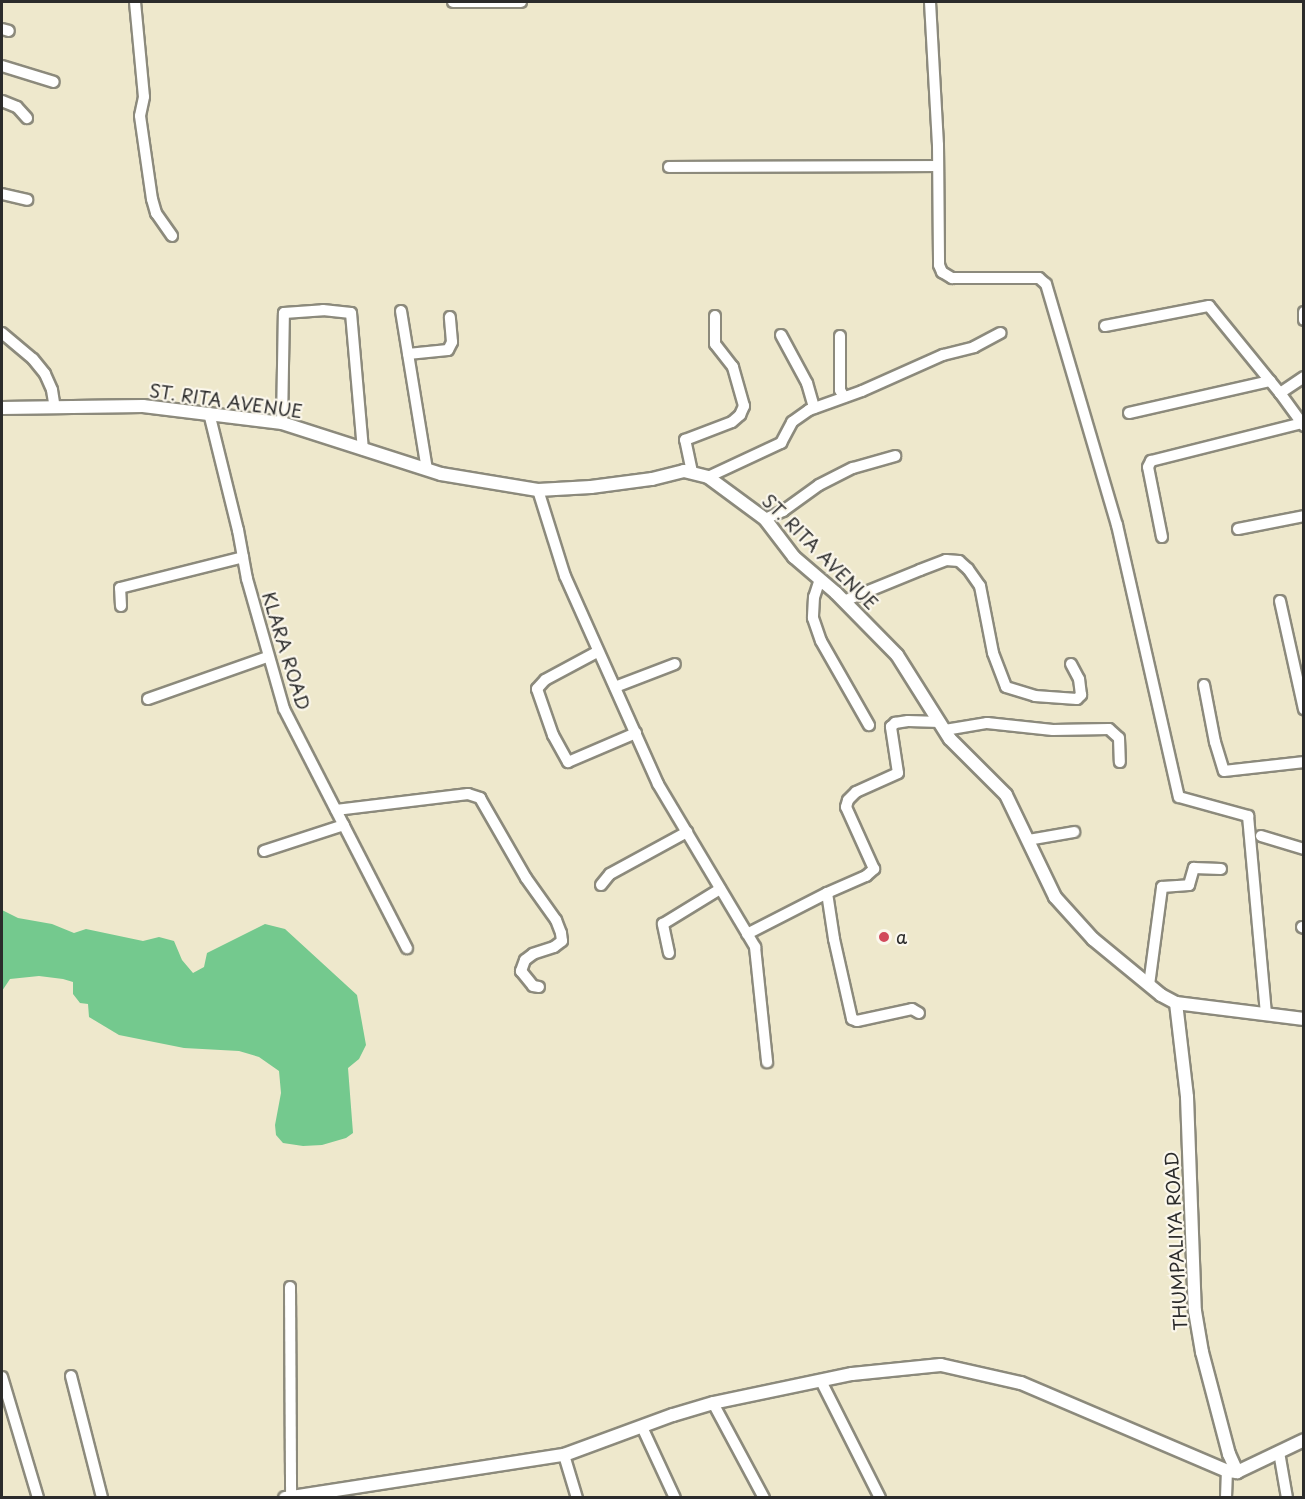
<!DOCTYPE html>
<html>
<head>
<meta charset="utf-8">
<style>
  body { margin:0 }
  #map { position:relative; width:1305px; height:1499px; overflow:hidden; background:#eee8cc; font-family:"Playpen Sans",sans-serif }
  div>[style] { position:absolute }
  .green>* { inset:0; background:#74c98e }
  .roads { filter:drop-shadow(2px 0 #8c8a7c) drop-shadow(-2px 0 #8c8a7c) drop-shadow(0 2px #8c8a7c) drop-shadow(0 -2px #8c8a7c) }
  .minor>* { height:10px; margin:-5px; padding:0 5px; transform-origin:5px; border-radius:5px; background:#fff }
  .tertiary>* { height:12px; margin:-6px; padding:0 6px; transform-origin:6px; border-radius:6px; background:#fff }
  .dots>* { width:16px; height:16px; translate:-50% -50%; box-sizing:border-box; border:3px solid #fbf7ec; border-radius:50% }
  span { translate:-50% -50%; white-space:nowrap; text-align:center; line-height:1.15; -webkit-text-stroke:4.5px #fbf7ec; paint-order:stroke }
  .street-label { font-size:18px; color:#2b2b2b }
  .poi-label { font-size:18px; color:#2b2b2b }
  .left { translate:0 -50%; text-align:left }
  .frame { position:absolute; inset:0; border:3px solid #2b2b2b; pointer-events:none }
</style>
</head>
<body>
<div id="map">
  <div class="green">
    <i style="clip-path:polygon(2px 910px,18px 918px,52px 924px,74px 933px,86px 929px,143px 941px,159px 937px,174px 941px,182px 960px,193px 973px,204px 967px,207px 953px,265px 924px,285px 929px,357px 995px,366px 1045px,359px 1059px,348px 1068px,353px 1133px,346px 1138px,322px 1145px,303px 1146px,283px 1143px,276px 1135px,275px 1125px,281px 1093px,279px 1071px,259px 1057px,239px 1051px,184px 1048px,119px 1035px,89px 1017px,88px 1004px,80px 1003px,73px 994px,73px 982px,63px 979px,39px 976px,10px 979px,2px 991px)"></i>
  </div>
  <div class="roads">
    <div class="minor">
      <i style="left:135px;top:2px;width:95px;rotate:84.6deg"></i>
      <i style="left:144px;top:97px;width:19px;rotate:102deg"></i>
      <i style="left:140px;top:116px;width:84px;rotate:81.8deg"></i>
      <i style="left:152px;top:199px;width:15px;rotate:74deg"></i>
      <i style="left:156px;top:213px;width:28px;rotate:55deg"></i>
      <i style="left:453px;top:2px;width:68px"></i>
      <i style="left:930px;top:2px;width:143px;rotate:86.8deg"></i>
      <i style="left:938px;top:145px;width:120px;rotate:89.5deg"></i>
      <i style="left:939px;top:265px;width:8px;rotate:67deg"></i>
      <i style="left:942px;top:272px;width:12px;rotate:31deg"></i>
      <i style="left:952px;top:278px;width:87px"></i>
      <i style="left:1039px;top:278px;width:9px;rotate:41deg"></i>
      <i style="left:1046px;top:284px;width:251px;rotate:73.6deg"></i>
      <i style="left:1117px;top:525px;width:279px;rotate:77.2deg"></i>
      <i style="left:1179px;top:797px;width:72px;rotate:15.4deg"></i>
      <i style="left:1248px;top:816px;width:199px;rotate:84.8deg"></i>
      <i style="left:2px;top:29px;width:7px;rotate:16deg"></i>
      <i style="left:2px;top:66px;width:54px;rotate:17.1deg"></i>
      <i style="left:2px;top:101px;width:16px;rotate:22deg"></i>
      <i style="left:17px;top:107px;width:15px;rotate:48deg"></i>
      <i style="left:669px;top:167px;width:269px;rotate:-0.2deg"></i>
      <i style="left:2px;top:194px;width:26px;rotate:13deg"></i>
      <i style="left:401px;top:311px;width:161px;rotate:80.7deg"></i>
      <i style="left:1304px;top:312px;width:8px;rotate:90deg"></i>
      <i style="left:1105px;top:326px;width:106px;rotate:-10.9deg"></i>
      <i style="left:1209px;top:306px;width:112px;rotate:50.8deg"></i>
      <i style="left:2px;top:333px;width:40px;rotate:40deg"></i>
      <i style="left:33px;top:359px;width:19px;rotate:51deg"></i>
      <i style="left:45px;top:374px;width:17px;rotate:66deg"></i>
      <i style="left:52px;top:390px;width:18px;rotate:81deg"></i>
      <i style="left:781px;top:335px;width:55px;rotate:61.6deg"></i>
      <i style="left:807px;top:383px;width:26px;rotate:74deg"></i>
      <i style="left:840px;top:336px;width:54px;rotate:90deg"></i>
      <i style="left:840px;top:390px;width:8px;rotate:60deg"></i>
      <i style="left:408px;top:354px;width:40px;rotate:-5.7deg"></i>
      <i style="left:448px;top:350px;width:9px;rotate:-63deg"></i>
      <i style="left:452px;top:342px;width:25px;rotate:-95deg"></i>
      <i style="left:1304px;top:377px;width:29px;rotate:146deg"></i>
      <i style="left:1280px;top:393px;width:41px;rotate:54deg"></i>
      <i style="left:209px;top:413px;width:121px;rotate:76.1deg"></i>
      <i style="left:238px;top:530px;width:50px;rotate:79.6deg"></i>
      <i style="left:247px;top:579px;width:135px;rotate:74.1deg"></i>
      <i style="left:284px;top:709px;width:269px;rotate:62.8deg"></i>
      <i style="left:1129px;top:413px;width:145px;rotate:-12.8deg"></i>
      <i style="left:282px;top:423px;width:110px;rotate:-89deg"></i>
      <i style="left:284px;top:313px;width:39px;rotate:-4deg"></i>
      <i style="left:323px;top:310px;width:28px;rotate:6deg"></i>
      <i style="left:351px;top:313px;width:137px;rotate:85deg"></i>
      <i style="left:692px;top:472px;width:33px;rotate:-102deg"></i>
      <i style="left:685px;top:440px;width:50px;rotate:-21deg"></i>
      <i style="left:732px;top:422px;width:11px;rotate:-41deg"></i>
      <i style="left:740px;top:415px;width:10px;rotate:-66deg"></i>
      <i style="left:744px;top:406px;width:41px;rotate:-105.8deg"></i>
      <i style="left:733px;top:367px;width:29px;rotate:-128deg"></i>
      <i style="left:715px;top:344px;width:28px;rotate:-90deg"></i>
      <i style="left:708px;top:477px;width:81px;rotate:-25deg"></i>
      <i style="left:781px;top:443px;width:24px;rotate:-62deg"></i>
      <i style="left:792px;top:422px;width:21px;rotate:-35deg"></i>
      <i style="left:809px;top:410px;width:56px;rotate:-19.7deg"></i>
      <i style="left:862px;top:391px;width:89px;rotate:-24deg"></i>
      <i style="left:943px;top:355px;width:32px;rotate:-14deg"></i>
      <i style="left:974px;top:347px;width:30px;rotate:-28deg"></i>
      <i style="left:538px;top:490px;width:90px;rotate:72.6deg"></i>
      <i style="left:565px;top:576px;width:228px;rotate:65.9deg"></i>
      <i style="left:658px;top:784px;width:190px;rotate:59.2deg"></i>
      <i style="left:755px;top:947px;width:116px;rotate:84deg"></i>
      <i style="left:765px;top:519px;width:20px;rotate:-24deg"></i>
      <i style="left:783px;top:511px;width:44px;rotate:-35.8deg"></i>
      <i style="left:819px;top:485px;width:38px;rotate:-27deg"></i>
      <i style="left:853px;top:468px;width:44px;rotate:-15.9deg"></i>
      <i style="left:1238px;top:529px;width:67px;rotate:-11.1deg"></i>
      <i style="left:1162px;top:537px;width:71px;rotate:-101.3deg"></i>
      <i style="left:1148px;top:467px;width:7px;rotate:-63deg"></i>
      <i style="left:1151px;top:461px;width:156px;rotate:-14.1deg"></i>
      <i style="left:820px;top:579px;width:19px;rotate:108deg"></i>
      <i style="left:814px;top:597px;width:21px;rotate:93deg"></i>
      <i style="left:813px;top:618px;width:24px;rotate:71deg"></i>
      <i style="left:821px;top:641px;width:97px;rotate:60.3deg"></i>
      <i style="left:844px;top:601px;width:82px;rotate:-22.2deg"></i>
      <i style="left:920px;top:570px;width:28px;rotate:-21deg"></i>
      <i style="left:946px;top:560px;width:13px;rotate:4deg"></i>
      <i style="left:959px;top:561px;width:12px;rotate:42deg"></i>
      <i style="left:968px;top:569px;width:21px;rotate:55deg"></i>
      <i style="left:980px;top:586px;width:68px;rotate:79deg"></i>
      <i style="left:993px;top:653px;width:36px;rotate:69deg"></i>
      <i style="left:1006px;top:687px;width:30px;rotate:17deg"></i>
      <i style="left:1035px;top:696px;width:42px;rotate:4.1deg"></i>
      <i style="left:1077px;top:699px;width:6px;rotate:-45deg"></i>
      <i style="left:1081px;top:695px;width:16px;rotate:-97deg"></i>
      <i style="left:1079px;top:679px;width:17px;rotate:-118deg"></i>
      <i style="left:1280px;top:601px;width:111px;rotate:77.5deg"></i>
      <i style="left:121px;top:606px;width:18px;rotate:-93deg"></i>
      <i style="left:120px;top:588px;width:127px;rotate:-14.1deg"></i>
      <i style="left:597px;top:652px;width:59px;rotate:151.7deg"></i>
      <i style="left:545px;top:680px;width:12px;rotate:132deg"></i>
      <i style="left:537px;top:689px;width:49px;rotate:70.8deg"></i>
      <i style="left:553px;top:735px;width:31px;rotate:61deg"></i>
      <i style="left:568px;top:762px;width:74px;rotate:-23.1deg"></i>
      <i style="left:1204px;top:685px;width:58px;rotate:79.1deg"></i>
      <i style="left:1215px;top:742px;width:30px;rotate:73deg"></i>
      <i style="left:1224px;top:771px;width:81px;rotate:-6.4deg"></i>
      <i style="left:615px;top:687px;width:64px;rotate:-21deg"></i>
      <i style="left:148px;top:699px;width:126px;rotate:-19.4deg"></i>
      <i style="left:945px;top:730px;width:43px;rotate:-9.5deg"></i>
      <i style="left:987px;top:723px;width:66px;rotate:6.1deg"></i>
      <i style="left:1053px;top:730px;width:56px;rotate:-1deg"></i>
      <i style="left:1109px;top:729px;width:13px;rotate:42deg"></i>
      <i style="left:1119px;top:738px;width:24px;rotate:88deg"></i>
      <i style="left:336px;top:810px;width:133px;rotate:-6.9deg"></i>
      <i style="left:468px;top:794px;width:13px;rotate:18deg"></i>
      <i style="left:480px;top:798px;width:92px;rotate:60.1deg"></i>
      <i style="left:526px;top:878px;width:52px;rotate:54.5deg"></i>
      <i style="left:556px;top:920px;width:14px;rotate:69deg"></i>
      <i style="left:561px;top:933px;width:8px;rotate:83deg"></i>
      <i style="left:562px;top:941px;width:10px;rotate:143deg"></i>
      <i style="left:554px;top:947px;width:22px;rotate:162deg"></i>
      <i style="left:533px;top:954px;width:10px;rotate:143deg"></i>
      <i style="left:525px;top:960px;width:12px;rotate:110deg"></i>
      <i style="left:521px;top:971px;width:19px;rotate:51deg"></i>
      <i style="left:533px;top:986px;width:6px;rotate:9deg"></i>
      <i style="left:1261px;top:836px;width:45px;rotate:16.8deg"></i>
      <i style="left:1028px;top:840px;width:47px;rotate:-9.9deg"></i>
      <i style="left:264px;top:851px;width:84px;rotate:-18deg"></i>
      <i style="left:601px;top:885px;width:14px;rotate:-51deg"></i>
      <i style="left:610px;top:874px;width:88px;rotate:-28.6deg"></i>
      <i style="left:827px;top:893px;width:43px;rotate:-23.6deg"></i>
      <i style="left:866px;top:876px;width:11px;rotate:-41deg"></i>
      <i style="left:874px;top:869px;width:68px;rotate:-114.3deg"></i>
      <i style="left:846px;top:807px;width:7px;rotate:-74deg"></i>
      <i style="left:848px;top:800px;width:11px;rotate:-45deg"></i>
      <i style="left:856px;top:792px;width:46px;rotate:-24.3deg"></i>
      <i style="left:898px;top:773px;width:47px;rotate:-98.7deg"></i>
      <i style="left:891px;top:727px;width:6px;rotate:-45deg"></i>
      <i style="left:895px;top:723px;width:13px;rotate:-9deg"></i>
      <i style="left:908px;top:721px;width:32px;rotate:2deg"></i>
      <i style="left:1302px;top:927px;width:2px;rotate:27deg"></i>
      <i style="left:747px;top:934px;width:90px;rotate:-27.1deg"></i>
      <i style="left:827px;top:893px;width:47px;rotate:81.3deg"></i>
      <i style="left:834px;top:939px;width:82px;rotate:77.3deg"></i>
      <i style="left:852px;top:1019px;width:5px;rotate:22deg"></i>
      <i style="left:857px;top:1021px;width:56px;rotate:-12.3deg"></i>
      <i style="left:912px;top:1009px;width:8px;rotate:30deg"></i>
      <i style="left:669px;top:953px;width:30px;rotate:-102deg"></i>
      <i style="left:663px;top:924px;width:67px;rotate:-31.6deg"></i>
      <i style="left:1149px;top:985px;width:99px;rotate:-82.4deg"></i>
      <i style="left:1162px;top:887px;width:27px;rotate:-4deg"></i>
      <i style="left:1189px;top:885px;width:18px;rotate:-74deg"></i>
      <i style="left:1194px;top:868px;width:27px;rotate:2deg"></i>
      <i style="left:290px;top:1287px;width:210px;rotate:89.7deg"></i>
      <i style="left:71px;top:1376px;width:126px;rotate:75.7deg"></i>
      <i style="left:2px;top:1377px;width:126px;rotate:73.4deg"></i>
      <i style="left:821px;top:1381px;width:131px;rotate:63.2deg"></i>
      <i style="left:713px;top:1403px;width:108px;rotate:61.8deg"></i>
      <i style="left:642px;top:1427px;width:78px;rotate:65.1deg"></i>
      <i style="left:1279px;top:1452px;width:47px;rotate:80.1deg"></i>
      <i style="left:564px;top:1455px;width:45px;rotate:73.2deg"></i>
      <i style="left:1226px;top:1498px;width:27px;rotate:-88deg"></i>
    </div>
    <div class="tertiary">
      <i style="left:2px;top:408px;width:141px;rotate:-0.8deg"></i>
      <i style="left:143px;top:406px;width:140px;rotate:7deg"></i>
      <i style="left:282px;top:423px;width:167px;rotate:17.8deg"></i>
      <i style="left:441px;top:474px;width:98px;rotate:9.4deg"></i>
      <i style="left:538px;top:490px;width:53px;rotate:-3.2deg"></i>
      <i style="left:591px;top:487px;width:62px;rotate:-7.5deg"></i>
      <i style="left:652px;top:479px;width:33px;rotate:-14deg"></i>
      <i style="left:684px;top:471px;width:25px;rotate:14deg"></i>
      <i style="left:708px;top:477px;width:71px;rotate:36.4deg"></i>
      <i style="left:765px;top:519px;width:48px;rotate:52.7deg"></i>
      <i style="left:794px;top:557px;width:55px;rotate:40.6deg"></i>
      <i style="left:836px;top:593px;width:87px;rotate:45.5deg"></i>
      <i style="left:897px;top:655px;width:99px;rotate:57.8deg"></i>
      <i style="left:950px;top:739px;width:79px;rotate:45deg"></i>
      <i style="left:1006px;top:795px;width:113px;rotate:64.3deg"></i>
      <i style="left:1055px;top:897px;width:57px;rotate:47.9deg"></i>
      <i style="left:1093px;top:939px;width:88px;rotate:39.5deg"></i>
      <i style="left:1161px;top:995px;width:17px;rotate:28deg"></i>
      <i style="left:1176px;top:1003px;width:129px;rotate:7.1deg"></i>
      <i style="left:1176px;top:1003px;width:95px;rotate:83.3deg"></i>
      <i style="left:1187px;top:1097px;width:214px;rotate:87.9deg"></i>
      <i style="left:1195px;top:1311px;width:42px;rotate:80.3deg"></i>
      <i style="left:1202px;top:1352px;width:106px;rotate:75.2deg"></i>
      <i style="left:1229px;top:1454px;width:20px;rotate:66deg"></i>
      <i style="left:1237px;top:1472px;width:74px;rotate:-25.5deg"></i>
      <i style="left:285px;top:1498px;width:282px;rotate:-8.8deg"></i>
      <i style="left:564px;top:1455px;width:116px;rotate:-20.2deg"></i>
      <i style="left:673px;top:1415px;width:42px;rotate:-16.7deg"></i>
      <i style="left:713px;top:1403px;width:142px;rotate:-11.8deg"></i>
      <i style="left:852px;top:1374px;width:89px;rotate:-5.8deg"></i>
      <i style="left:941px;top:1365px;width:82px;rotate:12.7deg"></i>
      <i style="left:1021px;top:1383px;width:224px;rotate:23.1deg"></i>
      <i style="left:1227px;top:1471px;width:10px;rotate:6deg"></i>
    </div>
  </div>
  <div class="dots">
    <i style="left:884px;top:937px;background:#d1495b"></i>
  </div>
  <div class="street-label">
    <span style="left:226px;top:401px;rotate:8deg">ST. RITA AVENUE</span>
    <span style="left:820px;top:552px;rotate:45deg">ST. RITA AVENUE</span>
    <span style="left:286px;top:651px;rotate:73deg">KLARA ROAD</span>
    <span style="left:1176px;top:1241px;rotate:-93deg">THUMPALIYA ROAD</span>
  </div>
  <div class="poi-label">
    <span class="left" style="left:896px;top:937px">a</span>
  </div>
  <div class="frame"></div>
</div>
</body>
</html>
